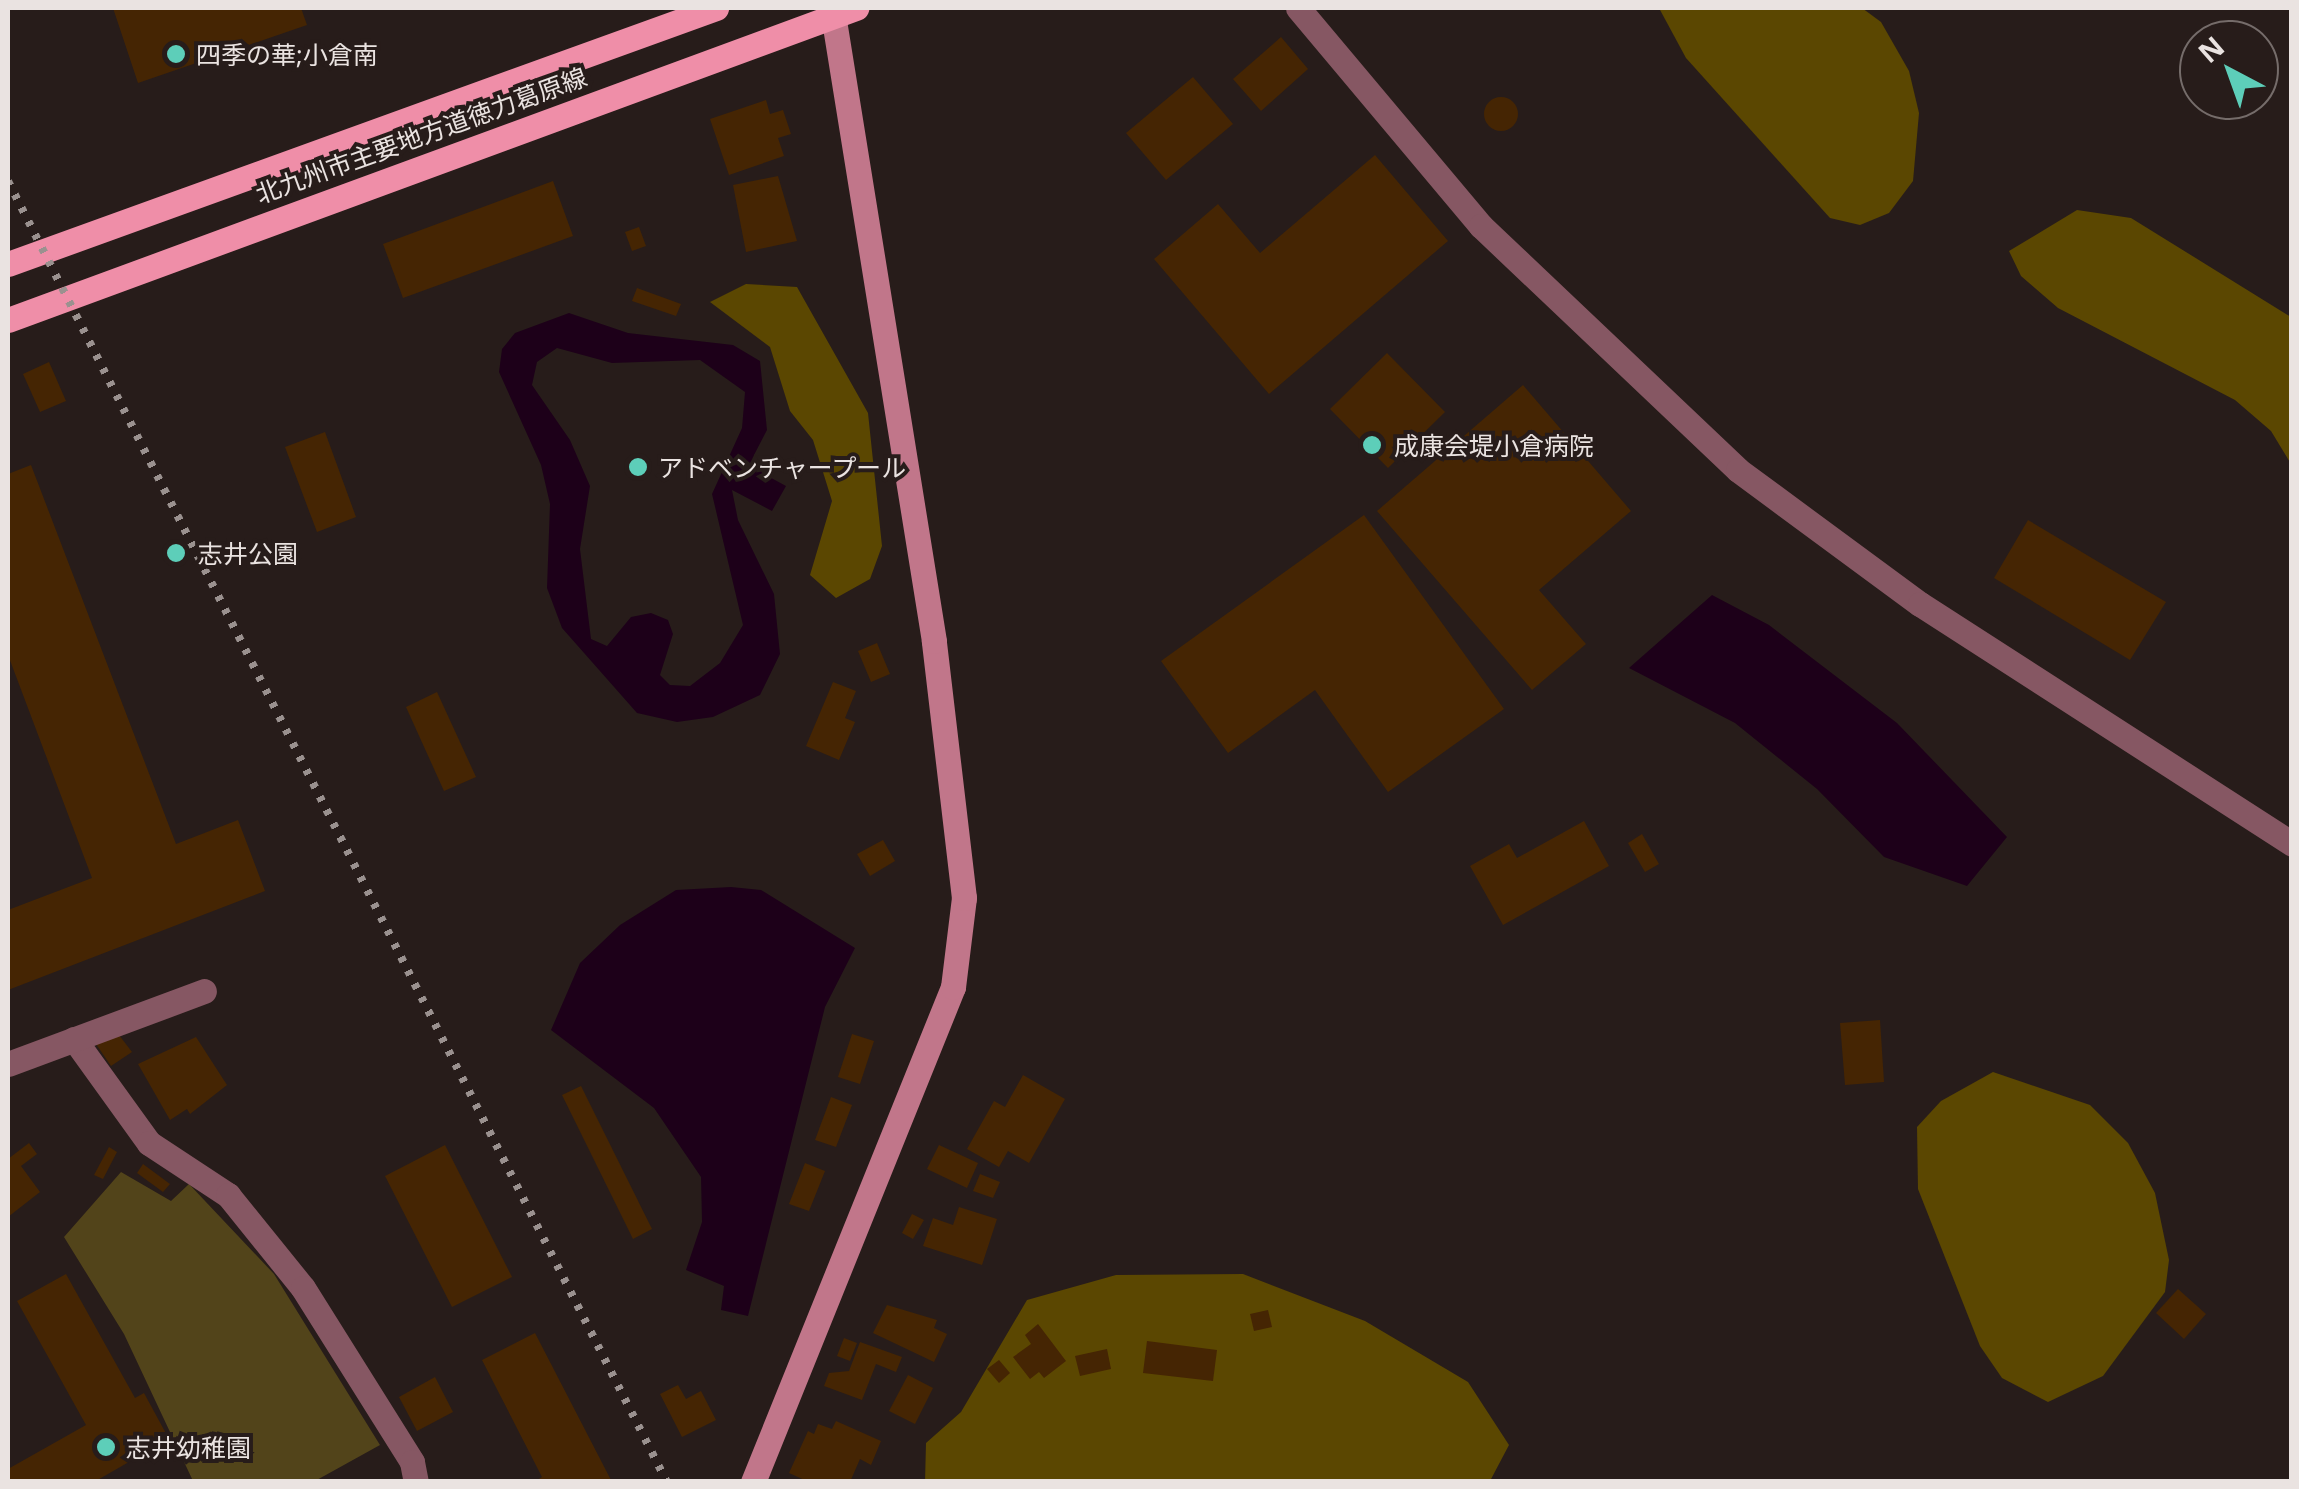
<!DOCTYPE html>
<html>
<head>
<meta charset="utf-8">
<style>
  body { margin:0 }
  #map { position:relative; width:2299px; height:1489px; overflow:hidden; background:#271c1a; font-family:"Noto Sans","Noto Sans JP",sans-serif }
  div>[style] { position:absolute }
  .green>* { inset:0; background:#52441a }
  .forest>* { inset:0; background:#5b4701 }
  .water>* { inset:0; background:#1d0019 }
  .building>* { inset:0; background:#452503 }
  .round { border-radius:50% }
  .street>* { height:25px; margin:-12.5px; padding:0 12.5px; transform-origin:12.5px; border-radius:12.5px; background:#865763 }
  .secondary>* { height:25px; margin:-12.5px; padding:0 12.5px; transform-origin:12.5px; border-radius:12.5px; background:#c1768a }
  .primary>* { height:25px; margin:-12.5px; padding:0 12.5px; transform-origin:12.5px; border-radius:12.5px; background:#ef8ea8 }
  .rail>* { height:8px; margin-top:-4px; transform-origin:0; background:repeating-linear-gradient(90deg,#9a918f 0 5px,transparent 0 15px) }
  .dots>* { width:28px; height:28px; translate:-50% -50%; box-sizing:border-box; border:5px solid #271c1a; border-radius:50% }
  span { translate:-50% -50%; white-space:nowrap; text-align:center; line-height:1.15; -webkit-text-stroke:8px #271c1a; paint-order:stroke }
  .poi-label { font-size:25px; color:#eae3e1 }
  .left { translate:0 -50%; text-align:left }
  .street-label { font-size:25px; color:#eae3e1 }
  .frame { position:absolute; inset:0; border:10px solid #eae3e1; pointer-events:none }
  .north { position:absolute; left:2179px; top:20px; width:100px; height:100px; box-sizing:border-box; background:#271c1a; border:2px solid #756c6a; border-radius:50%; rotate:319deg; font-size:28px; font-weight:700; line-height:40px; text-align:center; color:#eae3e1 }
  .north::after { content:''; display:block; margin:auto; width:35px; height:45px; background:#5dceb9; clip-path:polygon(50% 0,100% 100%,50% 72%,0 100%) }
</style>
</head>
<body>
<div id="map">
  <div class="green">
    <i style="clip-path:polygon(121px 1172px,171px 1201px,189px 1184px,274px 1274px,380px 1445px,315px 1481px,193px 1481px,124px 1334px,64px 1237px)"></i>
  </div>
  <div class="forest">
    <i style="clip-path:polygon(1659px 8px,1862px 8px,1881px 22px,1909px 71px,1919px 113px,1913px 181px,1889px 213px,1860px 225px,1830px 218px,1686px 58px)"></i>
    <i style="clip-path:polygon(2077px 210px,2131px 218px,2291px 317px,2291px 464px,2271px 431px,2235px 400px,2058px 308px,2021px 276px,2009px 251px)"></i>
    <i style="clip-path:polygon(746px 284px,797px 287px,868px 413px,882px 546px,870px 579px,836px 598px,810px 575px,832px 501px,813px 440px,790px 411px,770px 347px,710px 302px)"></i>
    <i style="clip-path:polygon(1993px 1072px,2090px 1105px,2128px 1143px,2155px 1193px,2169px 1260px,2165px 1292px,2103px 1376px,2048px 1402px,2002px 1378px,1980px 1346px,1918px 1189px,1917px 1127px,1941px 1101px)"></i>
    <i style="clip-path:polygon(1243px 1274px,1365px 1321px,1468px 1382px,1509px 1445px,1490px 1481px,925px 1482px,926px 1443px,961px 1412px,1027px 1300px,1116px 1275px)"></i>
  </div>
  <div class="water">
    <i style="clip-path:polygon(evenodd,569px 313px,628px 333px,733px 345px,760px 361px,767px 430px,754px 455px,762px 473px,786px 486px,772px 511px,732px 490px,738px 520px,774px 594px,780px 654px,760px 695px,713px 717px,677px 722px,637px 713px,562px 628px,547px 588px,550px 504px,541px 465px,499px 372px,502px 349px,515px 333px,569px 313px,557px 348px,612px 363px,700px 360px,745px 392px,742px 428px,712px 494px,743px 625px,720px 663px,690px 686px,670px 685px,660px 675px,673px 634px,668px 620px,651px 613px,631px 617px,607px 646px,591px 639px,580px 549px,590px 486px,570px 440px,532px 385px,537px 362px,557px 348px)"></i>
    <i style="clip-path:polygon(1712px 595px,1769px 625px,1897px 723px,2007px 837px,1967px 886px,1884px 857px,1817px 789px,1735px 723px,1629px 668px)"></i>
    <i style="clip-path:polygon(731px 887px,761px 890px,855px 948px,825px 1007px,748px 1316px,721px 1310px,724px 1286px,686px 1270px,702px 1222px,701px 1177px,654px 1108px,551px 1030px,580px 963px,620px 925px,676px 890px)"></i>
  </div>
  <div class="building">
    <i style="clip-path:polygon(113px 8px,301px 8px,307px 25px,138px 83px)"></i>
    <i style="clip-path:polygon(1281px 37px,1308px 69px,1261px 111px,1233px 79px)"></i>
    <i style="clip-path:polygon(1193px 77px,1233px 124px,1166px 180px,1126px 133px)"></i>
    <i class="round" style="left:1484px;top:97px;width:34px;height:34px"></i>
    <i style="clip-path:polygon(766px 100px,770px 114px,783px 110px,791px 134px,778px 138px,784px 156px,729px 175px,710px 119px)"></i>
    <i style="clip-path:polygon(1375px 155px,1448px 241px,1269px 394px,1154px 259px,1218px 204px,1260px 253px)"></i>
    <i style="clip-path:polygon(778px 176px,797px 241px,746px 252px,733px 185px)"></i>
    <i style="clip-path:polygon(553px 181px,573px 236px,403px 298px,383px 244px)"></i>
    <i style="clip-path:polygon(639px 227px,646px 246px,632px 251px,625px 232px)"></i>
    <i style="clip-path:polygon(637px 288px,681px 304px,676px 316px,632px 301px)"></i>
    <i style="clip-path:polygon(1387px 353px,1445px 412px,1388px 468px,1330px 409px)"></i>
    <i style="clip-path:polygon(49px 362px,66px 401px,40px 412px,23px 374px)"></i>
    <i style="clip-path:polygon(1523px 385px,1631px 511px,1539px 590px,1586px 644px,1532px 690px,1377px 511px)"></i>
    <i style="clip-path:polygon(325px 432px,356px 517px,317px 532px,285px 447px)"></i>
    <i style="clip-path:polygon(31px 465px,176px 844px,238px 820px,265px 891px,8px 990px,8px 910px,92px 878px,8px 655px,8px 474px)"></i>
    <i style="clip-path:polygon(1364px 515px,1504px 709px,1388px 792px,1315px 690px,1228px 753px,1161px 661px)"></i>
    <i style="clip-path:polygon(2028px 520px,2166px 602px,2130px 660px,1994px 578px)"></i>
    <i style="clip-path:polygon(877px 643px,890px 674px,871px 682px,858px 651px)"></i>
    <i style="clip-path:polygon(833px 682px,856px 691px,845px 718px,855px 722px,839px 760px,806px 746px)"></i>
    <i style="clip-path:polygon(437px 692px,476px 777px,444px 791px,406px 707px)"></i>
    <i style="clip-path:polygon(1584px 821px,1609px 866px,1503px 925px,1470px 866px,1509px 844px,1517px 858px)"></i>
    <i style="clip-path:polygon(1642px 834px,1659px 864px,1645px 872px,1628px 843px)"></i>
    <i style="clip-path:polygon(883px 840px,895px 861px,870px 876px,857px 854px)"></i>
    <i style="clip-path:polygon(1880px 1020px,1884px 1082px,1845px 1085px,1840px 1023px)"></i>
    <i style="clip-path:polygon(852px 1034px,874px 1041px,860px 1084px,838px 1077px)"></i>
    <i style="clip-path:polygon(119px 1035px,132px 1052px,111px 1066px,96px 1044px)"></i>
    <i style="clip-path:polygon(196px 1037px,227px 1085px,190px 1114px,187px 1109px,170px 1120px,138px 1064px)"></i>
    <i style="clip-path:polygon(1023px 1075px,1065px 1099px,1029px 1163px,1008px 1151px,999px 1167px,967px 1149px,994px 1101px,1005px 1107px)"></i>
    <i style="clip-path:polygon(581px 1086px,652px 1229px,633px 1239px,562px 1095px)"></i>
    <i style="clip-path:polygon(831px 1097px,852px 1105px,836px 1147px,815px 1140px)"></i>
    <i style="clip-path:polygon(29px 1143px,37px 1154px,21px 1166px,40px 1192px,8px 1217px,8px 1159px)"></i>
    <i style="clip-path:polygon(445px 1145px,512px 1277px,452px 1307px,385px 1176px)"></i>
    <i style="clip-path:polygon(939px 1145px,978px 1163px,967px 1188px,927px 1169px)"></i>
    <i style="clip-path:polygon(109px 1147px,117px 1152px,103px 1179px,94px 1175px)"></i>
    <i style="clip-path:polygon(805px 1163px,825px 1171px,809px 1211px,789px 1204px)"></i>
    <i style="clip-path:polygon(143px 1164px,170px 1184px,163px 1192px,137px 1173px)"></i>
    <i style="clip-path:polygon(980px 1174px,1000px 1182px,993px 1198px,973px 1191px)"></i>
    <i style="clip-path:polygon(959px 1207px,997px 1219px,982px 1265px,923px 1246px,933px 1218px,953px 1225px)"></i>
    <i style="clip-path:polygon(912px 1214px,924px 1220px,913px 1239px,902px 1233px)"></i>
    <i style="clip-path:polygon(66px 1274px,135px 1398px,144px 1393px,169px 1439px,94px 1482px,8px 1482px,8px 1469px,86px 1425px,17px 1301px)"></i>
    <i style="clip-path:polygon(2178px 1289px,2206px 1314px,2184px 1339px,2156px 1313px)"></i>
    <i style="clip-path:polygon(887px 1305px,937px 1320px,934px 1328px,947px 1334px,934px 1362px,873px 1333px)"></i>
    <i style="clip-path:polygon(1268px 1310px,1272px 1327px,1254px 1331px,1250px 1314px)"></i>
    <i style="clip-path:polygon(1038px 1324px,1066px 1361px,1044px 1378px,1039px 1372px,1030px 1379px,1013px 1357px,1031px 1344px,1025px 1335px)"></i>
    <i style="clip-path:polygon(535px 1333px,612px 1482px,534px 1482px,542px 1477px,482px 1360px)"></i>
    <i style="clip-path:polygon(844px 1338px,857px 1343px,850px 1361px,837px 1356px)"></i>
    <i style="clip-path:polygon(1147px 1341px,1217px 1350px,1213px 1381px,1143px 1373px)"></i>
    <i style="clip-path:polygon(860px 1342px,902px 1357px,896px 1372px,876px 1364px,862px 1400px,824px 1386px,829px 1373px,849px 1371px)"></i>
    <i style="clip-path:polygon(1107px 1349px,1111px 1369px,1080px 1376px,1075px 1356px)"></i>
    <i style="clip-path:polygon(999px 1360px,1010px 1373px,999px 1383px,987px 1369px)"></i>
    <i style="clip-path:polygon(908px 1375px,933px 1388px,915px 1424px,889px 1411px)"></i>
    <i style="clip-path:polygon(435px 1377px,453px 1412px,417px 1431px,399px 1397px)"></i>
    <i style="clip-path:polygon(678px 1385px,686px 1399px,701px 1391px,716px 1420px,682px 1437px,660px 1394px)"></i>
    <i style="clip-path:polygon(836px 1421px,881px 1441px,871px 1465px,860px 1459px,850px 1482px,809px 1482px,789px 1473px,808px 1431px,814px 1434px,818px 1424px,832px 1429px)"></i>
  </div>
  <div class="street">
    <i style="left:1298px;top:8px;width:285px;rotate:50deg"></i>
    <i style="left:1481px;top:226px;width:354px;rotate:43.5deg"></i>
    <i style="left:1738px;top:470px;width:226px;rotate:36.4deg"></i>
    <i style="left:1920px;top:604px;width:443px;rotate:32.8deg"></i>
    <i style="left:74px;top:1039px;width:128px;rotate:54.2deg"></i>
    <i style="left:149px;top:1143px;width:95px;rotate:33.4deg"></i>
    <i style="left:228px;top:1195px;width:119px;rotate:51.1deg"></i>
    <i style="left:303px;top:1288px;width:205px;rotate:57.9deg"></i>
    <i style="left:412px;top:1462px;width:20px;rotate:79deg"></i>
    <i style="left:8px;top:1064px;width:209px;rotate:-20.4deg"></i>
  </div>
  <div class="secondary">
    <i style="left:753px;top:1482px;width:534px;rotate:-68deg"></i>
    <i style="left:953px;top:987px;width:90px;rotate:-83deg"></i>
    <i style="left:964px;top:898px;width:259px;rotate:-96.7deg"></i>
    <i style="left:934px;top:641px;width:641px;rotate:-99.15deg"></i>
  </div>
  <div class="primary">
    <i style="left:8px;top:264px;width:753px;rotate:-19.88deg"></i>
    <i style="left:8px;top:320px;width:904px;rotate:-20.2deg"></i>
  </div>
  <div class="rail">
    <i style="left:8px;top:181px;width:1458px;rotate:63.14deg"></i>
  </div>
  <div class="dots">
    <i style="left:176px;top:54px;background:#5dceb9"></i>
    <i style="left:1372px;top:445px;background:#5dceb9"></i>
    <i style="left:638px;top:467px;background:#5dceb9"></i>
    <i style="left:176px;top:553px;background:#5dceb9"></i>
    <i style="left:106px;top:1447px;background:#5dceb9"></i>
  </div>
  <div class="poi-label">
    <span class="left" style="left:196px;top:54px">四季の華;小倉南</span>
    <span class="left" style="left:1394px;top:445px">成康会堤小倉病院</span>
    <span class="left" style="left:658px;top:467px">アドベンチャープール</span>
    <span class="left" style="left:198px;top:553px">志井公園</span>
    <span class="left" style="left:126px;top:1447px">志井幼稚園</span>
  </div>
  <div class="street-label">
    <span style="left:421px;top:135px;rotate:-20deg">北九州市主要地方道徳力葛原線</span>
  </div>
  <div class="frame"></div>
  <div class="north">N</div>
</div>
</body>
</html>
